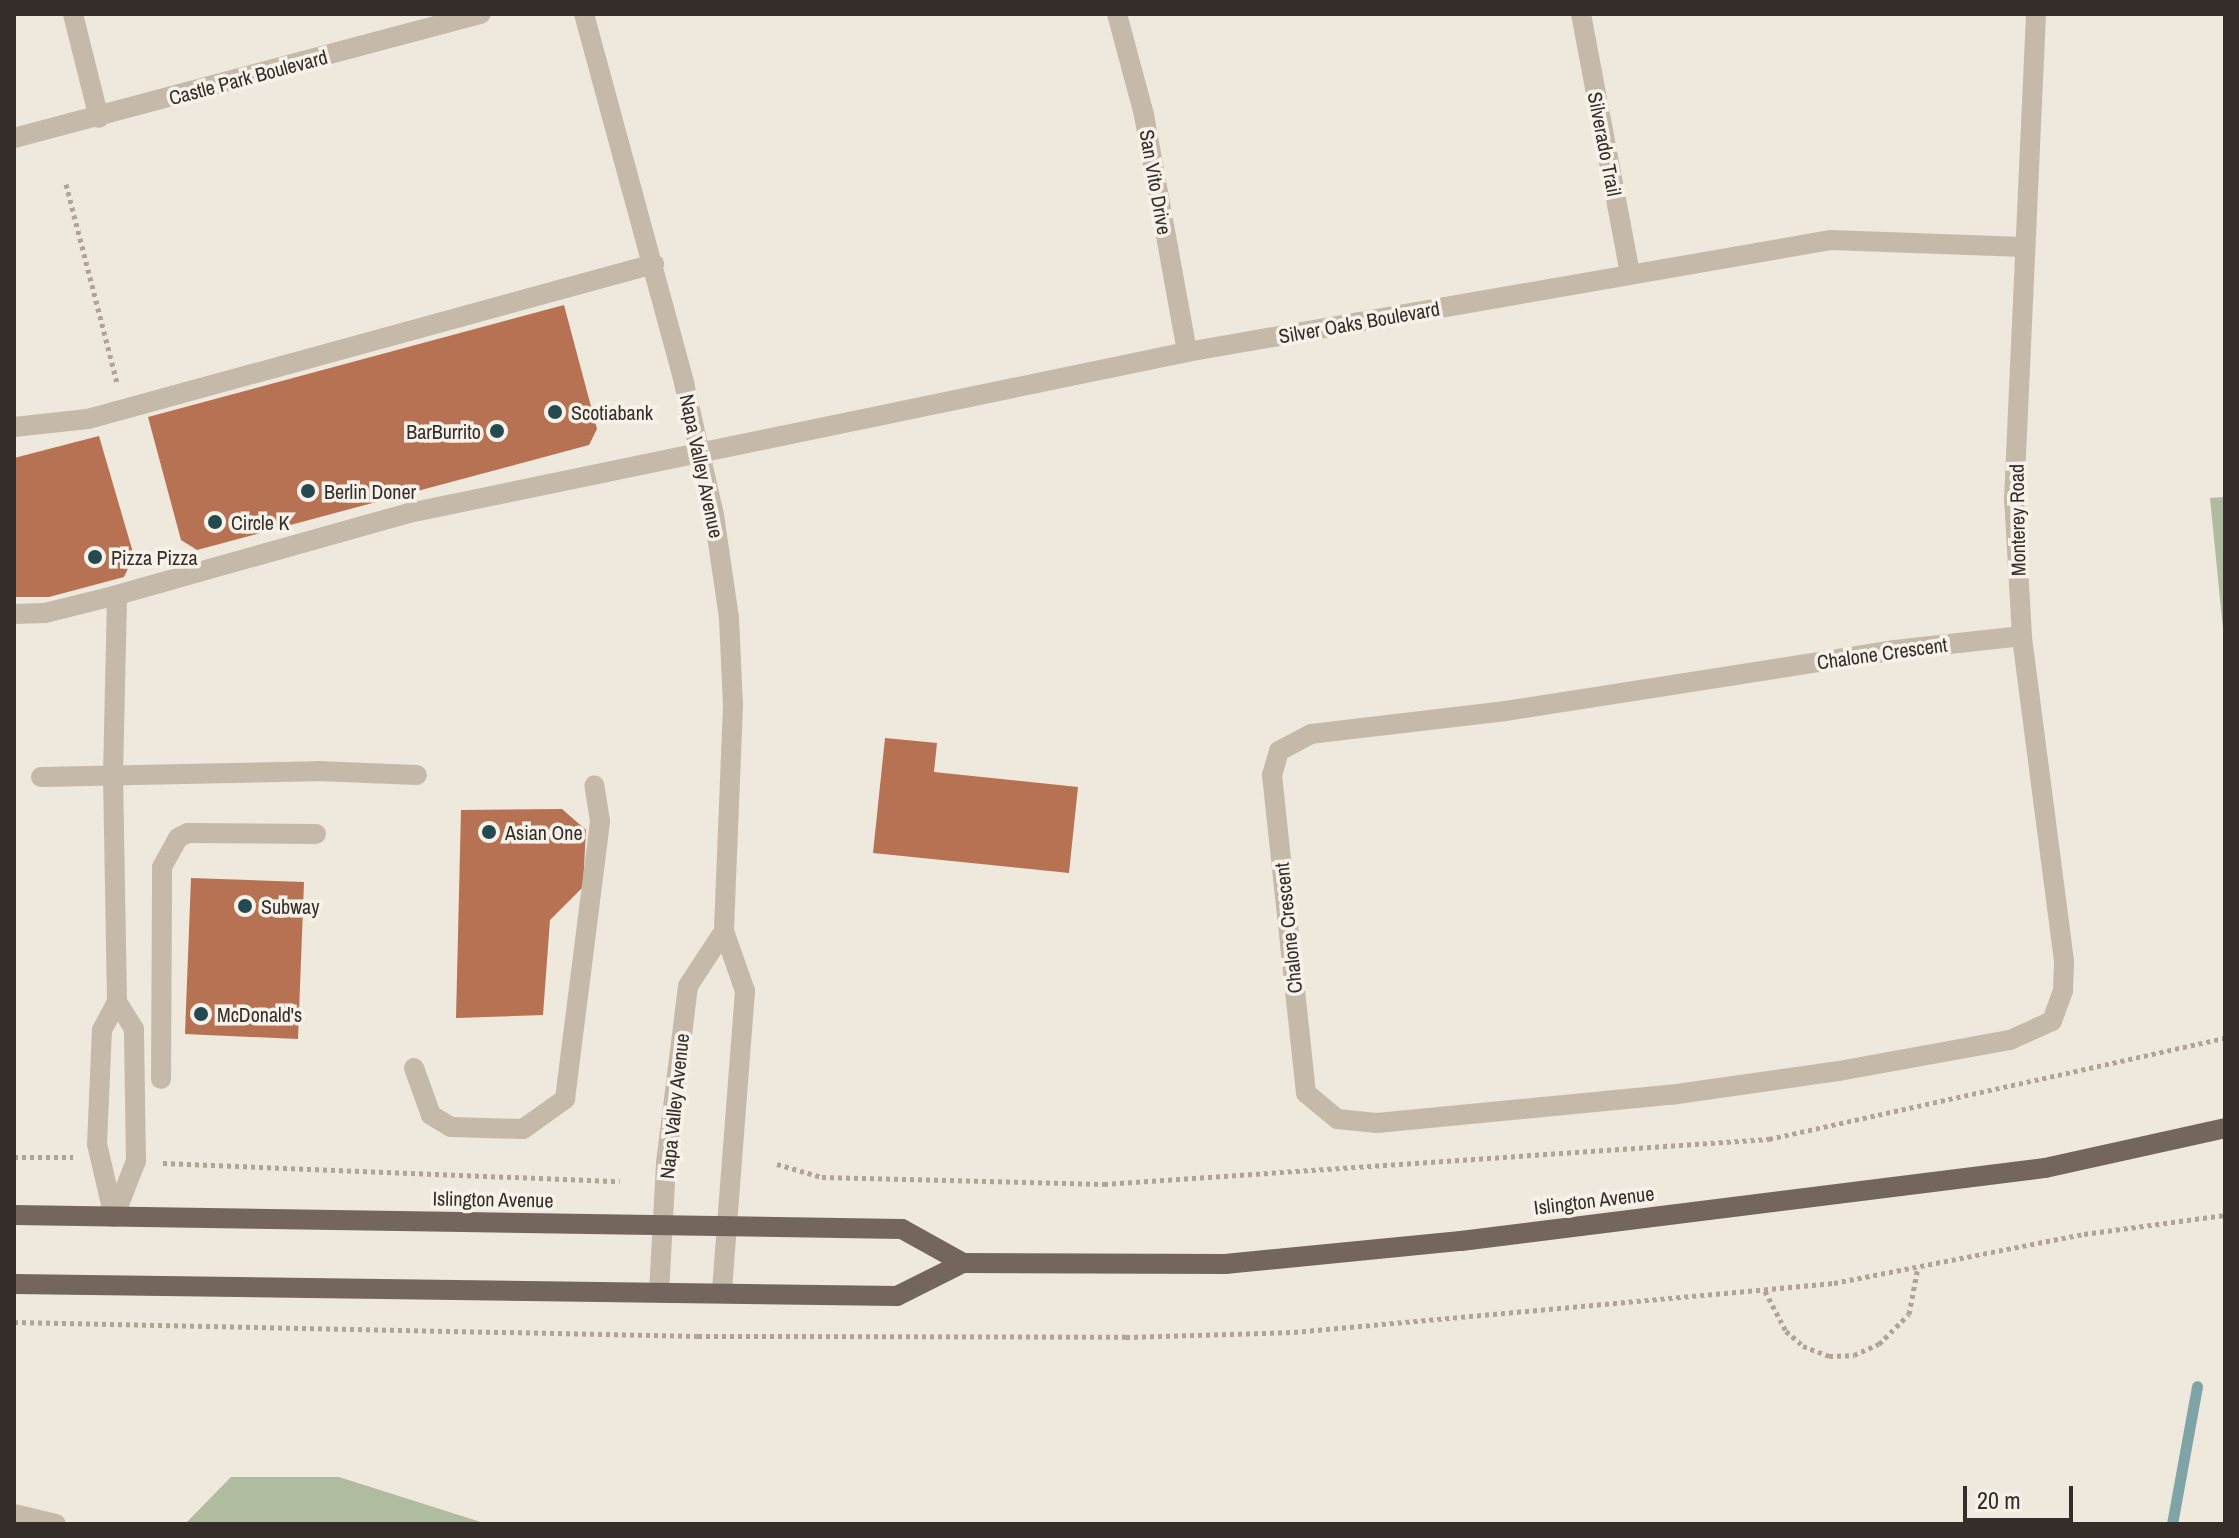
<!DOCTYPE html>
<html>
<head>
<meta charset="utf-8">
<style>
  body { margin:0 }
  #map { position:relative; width:2239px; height:1538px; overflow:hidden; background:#efe8dd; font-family:"Archivo Narrow",sans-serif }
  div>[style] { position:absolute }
  .green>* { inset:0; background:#b0bc9f }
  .stream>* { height:11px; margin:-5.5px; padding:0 5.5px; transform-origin:5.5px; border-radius:5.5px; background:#7fa4a8 }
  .building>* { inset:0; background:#b77253 }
  .path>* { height:5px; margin-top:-2.5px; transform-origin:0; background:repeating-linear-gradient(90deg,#b1a395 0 4px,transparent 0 8px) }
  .minor>* { height:20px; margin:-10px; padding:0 10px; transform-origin:10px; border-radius:10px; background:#c5b9aa }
  .major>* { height:20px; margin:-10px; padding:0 10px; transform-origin:10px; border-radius:10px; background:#74665c }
  .dots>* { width:22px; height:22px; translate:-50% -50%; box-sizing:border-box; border:4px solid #f7f2e9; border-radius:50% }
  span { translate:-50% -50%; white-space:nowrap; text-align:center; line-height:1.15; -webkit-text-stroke:7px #f7f2e9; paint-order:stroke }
  .street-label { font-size:20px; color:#342d29 }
  .poi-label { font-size:20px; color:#342d29 }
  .left { translate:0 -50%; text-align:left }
  .right { translate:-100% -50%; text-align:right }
  .frame { position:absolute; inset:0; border:16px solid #342d29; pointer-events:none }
  .scale { position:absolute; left:1963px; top:1486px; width:110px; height:36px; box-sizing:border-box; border:4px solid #342d29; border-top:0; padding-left:10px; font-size:24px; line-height:28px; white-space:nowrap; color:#342d29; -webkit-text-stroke:6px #f7f2e9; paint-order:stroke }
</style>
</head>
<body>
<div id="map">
  <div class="green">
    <i style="clip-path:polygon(2225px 497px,2225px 649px,2210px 498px)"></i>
    <i style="clip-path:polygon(231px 1477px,339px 1477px,487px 1524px,185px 1524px)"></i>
  </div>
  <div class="stream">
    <i style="left:2172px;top:1524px;width:140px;rotate:-79.7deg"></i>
  </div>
  <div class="building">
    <i style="clip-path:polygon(564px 305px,597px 429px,589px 445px,197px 550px,181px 540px,148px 417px)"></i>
    <i style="clip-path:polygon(99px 436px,134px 556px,124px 577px,49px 597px,14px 597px,14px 458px)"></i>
    <i style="clip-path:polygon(885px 738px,937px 743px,934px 772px,1078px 787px,1069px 873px,873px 853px)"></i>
    <i style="clip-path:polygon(562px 809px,586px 830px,583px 887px,550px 920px,543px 1015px,456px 1018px,461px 810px)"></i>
    <i style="clip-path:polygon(191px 878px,304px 882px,298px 1039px,185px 1034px)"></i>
  </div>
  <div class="path">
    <i style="left:66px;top:184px;width:204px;rotate:75.6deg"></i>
    <i style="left:14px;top:1157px;width:59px"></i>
    <i style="left:163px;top:1163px;width:457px;rotate:2.3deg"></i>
    <i style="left:777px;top:1164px;width:47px;rotate:16.1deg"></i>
    <i style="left:822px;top:1177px;width:282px;rotate:1.4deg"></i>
    <i style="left:1104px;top:1184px;width:667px;rotate:-3.87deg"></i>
    <i style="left:1769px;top:1139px;width:467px;rotate:-12.5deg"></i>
    <i style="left:1765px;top:1291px;width:45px;rotate:62.3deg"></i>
    <i style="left:1786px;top:1331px;width:23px;rotate:41deg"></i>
    <i style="left:1803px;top:1346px;width:28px;rotate:21deg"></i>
    <i style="left:1829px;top:1356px;width:25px;rotate:-2deg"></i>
    <i style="left:1854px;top:1355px;width:27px;rotate:-24deg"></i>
    <i style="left:1879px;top:1344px;width:42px;rotate:-45deg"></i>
    <i style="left:1909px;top:1314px;width:48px;rotate:-79.2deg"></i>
    <i style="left:14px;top:1322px;width:684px;rotate:1.17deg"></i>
    <i style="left:698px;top:1336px;width:428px;rotate:0.1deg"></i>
    <i style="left:1126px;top:1337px;width:168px;rotate:-1.7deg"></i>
    <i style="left:1294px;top:1332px;width:542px;rotate:-5.18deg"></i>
    <i style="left:1834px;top:1283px;width:255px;rotate:-11.1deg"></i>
    <i style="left:2084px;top:1234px;width:142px;rotate:-7.7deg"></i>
  </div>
  <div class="minor">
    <i style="left:73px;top:14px;width:107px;rotate:76deg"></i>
    <i style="left:584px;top:14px;width:382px;rotate:74.8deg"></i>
    <i style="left:684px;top:383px;width:135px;rotate:77.2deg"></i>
    <i style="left:714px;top:515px;width:104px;rotate:81.7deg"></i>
    <i style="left:729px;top:618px;width:87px;rotate:87.4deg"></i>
    <i style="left:733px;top:705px;width:226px;rotate:92.3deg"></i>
    <i style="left:724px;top:931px;width:64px;rotate:70.7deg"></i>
    <i style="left:745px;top:991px;width:303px;rotate:94.4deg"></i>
    <i style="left:1117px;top:14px;width:105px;rotate:75deg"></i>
    <i style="left:1144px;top:115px;width:241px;rotate:79.7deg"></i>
    <i style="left:1581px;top:14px;width:265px;rotate:79.3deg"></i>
    <i style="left:14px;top:138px;width:483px;rotate:-14.9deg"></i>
    <i style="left:14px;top:427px;width:74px;rotate:-6.2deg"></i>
    <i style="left:88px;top:419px;width:587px;rotate:-15.32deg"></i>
    <i style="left:14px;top:614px;width:31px;rotate:-2deg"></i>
    <i style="left:45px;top:613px;width:74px;rotate:-14deg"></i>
    <i style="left:117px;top:595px;width:303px;rotate:-15.7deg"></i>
    <i style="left:409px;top:513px;width:794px;rotate:-11.69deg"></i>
    <i style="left:1187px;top:352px;width:654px;rotate:-9.87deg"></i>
    <i style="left:1831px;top:240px;width:193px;rotate:2.1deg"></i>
    <i style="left:2022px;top:636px;width:128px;rotate:173.7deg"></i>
    <i style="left:1895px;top:650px;width:394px;rotate:171.1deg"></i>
    <i style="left:1506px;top:711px;width:196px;rotate:173.3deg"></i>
    <i style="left:1311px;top:734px;width:36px;rotate:152deg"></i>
    <i style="left:1279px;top:751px;width:25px;rotate:106deg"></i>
    <i style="left:1272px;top:775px;width:320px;rotate:83.9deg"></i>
    <i style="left:1306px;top:1093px;width:40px;rotate:40deg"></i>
    <i style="left:1337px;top:1119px;width:40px;rotate:5.7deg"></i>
    <i style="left:1377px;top:1123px;width:294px;rotate:-5.5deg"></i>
    <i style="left:1670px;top:1095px;width:171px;rotate:-8.1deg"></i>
    <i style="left:1839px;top:1071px;width:174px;rotate:-10.3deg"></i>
    <i style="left:2010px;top:1040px;width:46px;rotate:-24.3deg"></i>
    <i style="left:2052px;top:1021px;width:32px;rotate:-70deg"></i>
    <i style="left:2063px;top:991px;width:30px;rotate:-88deg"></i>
    <i style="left:2064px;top:961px;width:328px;rotate:-97.4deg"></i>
    <i style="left:2022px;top:636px;width:137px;rotate:-93.3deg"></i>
    <i style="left:2014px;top:499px;width:485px;rotate:-87.4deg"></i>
    <i style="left:41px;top:777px;width:276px;rotate:-1.2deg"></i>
    <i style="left:317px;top:771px;width:100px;rotate:2.3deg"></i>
    <i style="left:414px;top:1068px;width:50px;rotate:70.1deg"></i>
    <i style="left:431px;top:1115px;width:23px;rotate:31deg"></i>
    <i style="left:451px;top:1127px;width:72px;rotate:1.6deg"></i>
    <i style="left:523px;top:1129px;width:52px;rotate:-35.5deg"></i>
    <i style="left:565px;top:1099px;width:280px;rotate:-82.8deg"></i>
    <i style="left:600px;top:821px;width:36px;rotate:-99deg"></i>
    <i style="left:161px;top:1079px;width:212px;rotate:-89.7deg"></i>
    <i style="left:162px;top:867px;width:33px;rotate:-61deg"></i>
    <i style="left:178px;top:838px;width:11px;rotate:-27deg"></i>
    <i style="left:188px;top:833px;width:128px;rotate:0.4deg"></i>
    <i style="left:114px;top:1217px;width:75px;rotate:-103.1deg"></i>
    <i style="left:97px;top:1144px;width:114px;rotate:-87.5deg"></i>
    <i style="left:102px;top:1030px;width:32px;rotate:-62deg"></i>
    <i style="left:117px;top:1002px;width:227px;rotate:-91deg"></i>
    <i style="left:113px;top:775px;width:180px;rotate:-88.7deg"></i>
    <i style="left:114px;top:1217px;width:60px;rotate:-68.6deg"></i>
    <i style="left:136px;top:1161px;width:132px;rotate:-90.9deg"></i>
    <i style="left:134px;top:1029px;width:32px;rotate:-122deg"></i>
    <i style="left:659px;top:1293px;width:130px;rotate:-86.9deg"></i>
    <i style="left:666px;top:1163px;width:178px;rotate:-82.9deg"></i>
    <i style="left:688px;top:986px;width:66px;rotate:-56.8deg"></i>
    <i style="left:14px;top:1514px;width:43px;rotate:13.4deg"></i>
  </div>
  <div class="major">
    <i style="left:14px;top:1215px;width:888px;rotate:0.9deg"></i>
    <i style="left:902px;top:1229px;width:70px;rotate:29.1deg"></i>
    <i style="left:14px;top:1284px;width:883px;rotate:0.78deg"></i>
    <i style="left:897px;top:1296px;width:74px;rotate:-26.6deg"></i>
    <i style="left:963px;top:1263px;width:262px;rotate:0.2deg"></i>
    <i style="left:1225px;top:1264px;width:237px;rotate:-5.6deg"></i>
    <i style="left:1461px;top:1241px;width:589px;rotate:-7.13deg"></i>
    <i style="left:2045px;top:1168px;width:184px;rotate:-12.5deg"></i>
  </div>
  <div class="dots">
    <i style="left:555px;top:412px;background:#244a50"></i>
    <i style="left:497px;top:431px;background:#244a50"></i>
    <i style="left:308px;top:491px;background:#244a50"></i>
    <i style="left:215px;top:522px;background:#244a50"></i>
    <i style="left:95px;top:557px;background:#244a50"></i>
    <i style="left:489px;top:832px;background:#244a50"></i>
    <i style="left:245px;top:906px;background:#244a50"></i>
    <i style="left:201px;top:1014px;background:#244a50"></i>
  </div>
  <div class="street-label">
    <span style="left:248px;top:77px;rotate:-15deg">Castle Park Boulevard</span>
    <span style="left:1605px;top:144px;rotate:79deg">Silverado Trail</span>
    <span style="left:1156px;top:182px;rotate:80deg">San Vito Drive</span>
    <span style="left:1359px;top:322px;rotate:-10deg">Silver Oaks Boulevard</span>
    <span style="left:702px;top:466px;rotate:78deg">Napa Valley Avenue</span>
    <span style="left:2017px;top:520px;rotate:-91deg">Monterey Road</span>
    <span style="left:1882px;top:653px;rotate:-8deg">Chalone Crescent</span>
    <span style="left:1288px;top:928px;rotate:-96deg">Chalone Crescent</span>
    <span style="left:674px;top:1106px;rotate:-84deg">Napa Valley Avenue</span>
    <span style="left:493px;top:1199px;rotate:1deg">Islington Avenue</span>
    <span style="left:1594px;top:1200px;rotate:-7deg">Islington Avenue</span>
  </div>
  <div class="poi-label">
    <span class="left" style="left:571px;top:412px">Scotiabank</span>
    <span class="right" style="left:481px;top:431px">BarBurrito</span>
    <span class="left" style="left:324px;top:491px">Berlin Doner</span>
    <span class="left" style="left:231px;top:522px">Circle K</span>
    <span class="left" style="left:111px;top:557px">Pizza Pizza</span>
    <span class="left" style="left:505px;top:832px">Asian One</span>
    <span class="left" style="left:261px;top:906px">Subway</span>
    <span class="left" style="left:217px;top:1014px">McDonald's</span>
  </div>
  <div class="frame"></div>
  <div class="scale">20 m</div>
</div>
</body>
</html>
